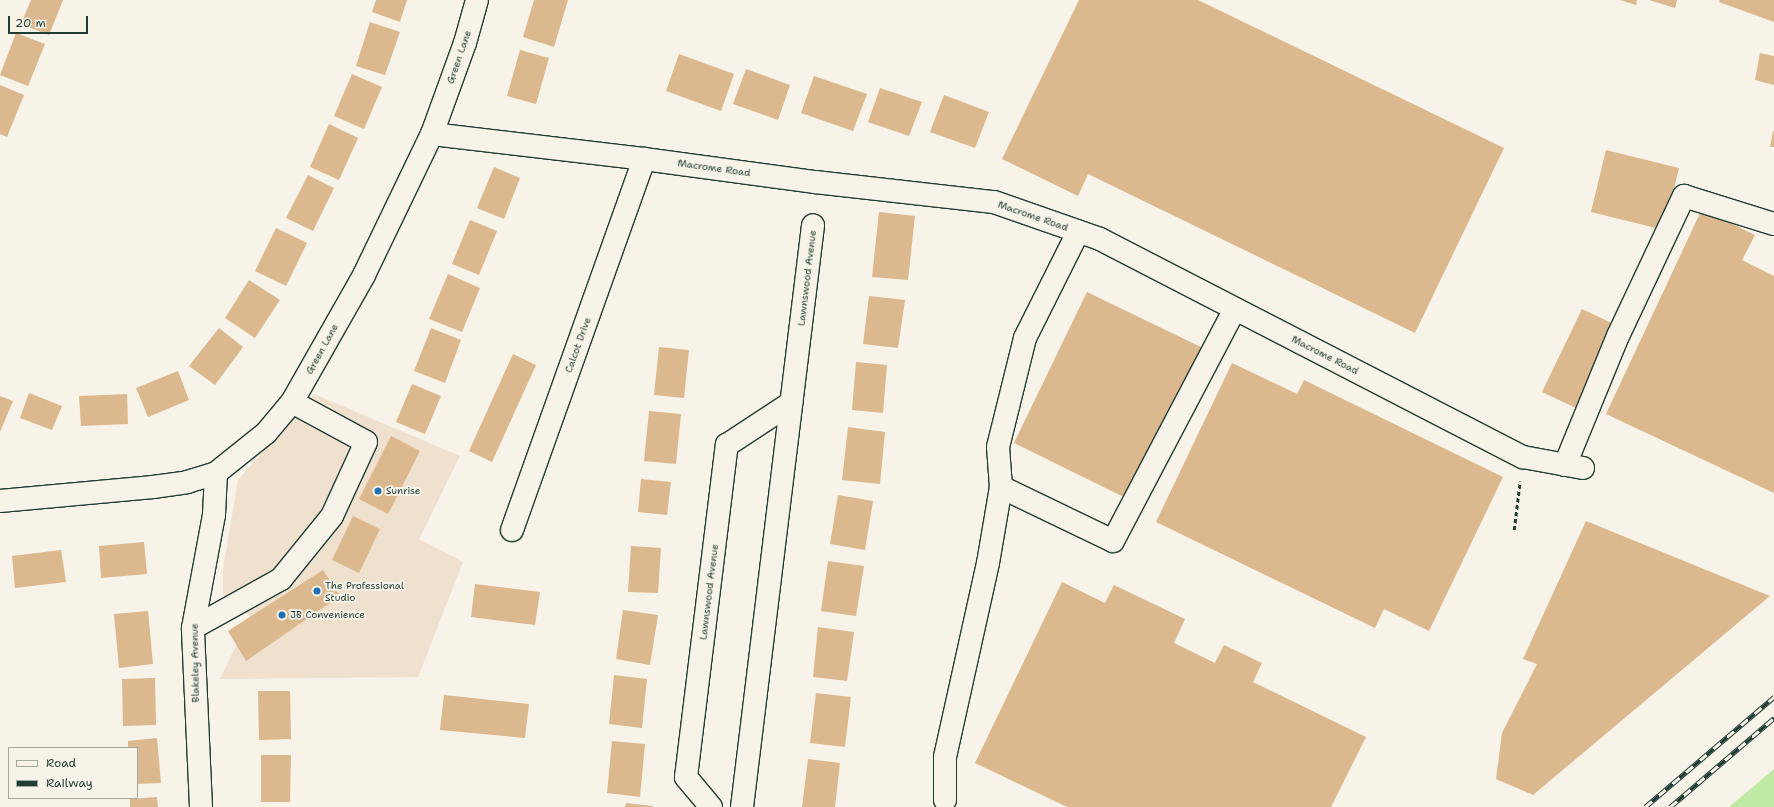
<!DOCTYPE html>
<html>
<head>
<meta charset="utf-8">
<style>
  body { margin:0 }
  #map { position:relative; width:1774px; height:807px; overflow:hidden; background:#f7f3e8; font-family:"Shantell Sans",sans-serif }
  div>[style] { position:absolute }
  .built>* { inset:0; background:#efe1cd }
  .green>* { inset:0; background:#c0e9a4 }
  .building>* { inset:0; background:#dbb88d }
  .path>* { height:2.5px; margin-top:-1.25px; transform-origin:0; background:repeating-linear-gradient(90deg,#1f3d34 0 4px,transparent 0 7px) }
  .roads { filter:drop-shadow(1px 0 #1f3d34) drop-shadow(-1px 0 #1f3d34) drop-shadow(0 1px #1f3d34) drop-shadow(0 -1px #1f3d34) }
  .minor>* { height:22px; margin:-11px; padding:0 11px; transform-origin:11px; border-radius:11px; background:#f7f3e8 }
  .rail>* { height:4.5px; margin-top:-2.25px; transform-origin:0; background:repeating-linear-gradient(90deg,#f7f3e8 0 9px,#1f3d34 0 18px); box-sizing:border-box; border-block:1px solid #1f3d34 }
  .dots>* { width:11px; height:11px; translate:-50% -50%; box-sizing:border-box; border:2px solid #f7f3e8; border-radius:50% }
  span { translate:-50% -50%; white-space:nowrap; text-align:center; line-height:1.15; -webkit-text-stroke:4px #f7f3e8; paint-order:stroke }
  .street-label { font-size:10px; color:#1f3d34 }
  .poi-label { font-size:10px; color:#1f3d34 }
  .left { translate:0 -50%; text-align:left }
  .legend { position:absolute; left:8px; top:747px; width:130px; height:52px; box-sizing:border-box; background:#f7f3e8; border:1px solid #a1aaa0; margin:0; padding:5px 7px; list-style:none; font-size:12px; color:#1f3d34 }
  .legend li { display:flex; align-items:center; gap:8px; height:20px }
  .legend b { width:20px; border:1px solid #a1aaa0 }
  .scale { position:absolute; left:8px; top:16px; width:80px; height:18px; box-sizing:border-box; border:2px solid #1f3d34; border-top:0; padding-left:5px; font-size:12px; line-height:14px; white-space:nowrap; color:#1f3d34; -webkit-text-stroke:3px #f7f3e8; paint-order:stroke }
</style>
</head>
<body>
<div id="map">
  <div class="built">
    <i style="clip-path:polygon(314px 394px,460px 456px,419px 539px,463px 562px,418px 677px,220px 679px,250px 616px,223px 595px,223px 569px,238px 480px)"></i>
  </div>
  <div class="green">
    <i style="clip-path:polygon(1774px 769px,1774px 807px,1729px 807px)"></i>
  </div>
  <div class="building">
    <i style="clip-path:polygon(31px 0,63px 0,49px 35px,21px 24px)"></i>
    <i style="clip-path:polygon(376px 0,407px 0,400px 22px,372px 12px)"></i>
    <i style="clip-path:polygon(534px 0,568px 0,554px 47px,523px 37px)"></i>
    <i style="clip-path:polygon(1079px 0,1198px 0,1504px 148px,1415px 333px,1088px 174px,1078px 196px,1002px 159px)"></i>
    <i style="clip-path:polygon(1620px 0,1637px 0,1636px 5px)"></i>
    <i style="clip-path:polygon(1649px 0,1677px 0,1675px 8px)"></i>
    <i style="clip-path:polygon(1720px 0,1774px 0,1774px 22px,1719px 2px)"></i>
    <i style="clip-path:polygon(370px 22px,400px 32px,385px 75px,356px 66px)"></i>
    <i style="clip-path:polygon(16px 33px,45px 44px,28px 86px,0 75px)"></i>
    <i style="clip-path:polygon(520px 50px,549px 58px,536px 104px,507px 96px)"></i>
    <i style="clip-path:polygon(1760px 53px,1774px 56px,1774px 85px,1755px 80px)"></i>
    <i style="clip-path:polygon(679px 54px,734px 74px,721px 111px,666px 91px)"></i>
    <i style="clip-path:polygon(746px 69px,790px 85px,778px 120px,733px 104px)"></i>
    <i style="clip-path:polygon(352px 74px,382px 87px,364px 129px,334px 116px)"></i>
    <i style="clip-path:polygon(814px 76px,867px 94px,853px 131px,801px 113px)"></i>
    <i style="clip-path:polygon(0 85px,24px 95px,7px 137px,0 134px)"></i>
    <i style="clip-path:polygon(880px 88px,922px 102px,909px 136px,868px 122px)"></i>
    <i style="clip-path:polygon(944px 95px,989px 112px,975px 148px,930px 132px)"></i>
    <i style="clip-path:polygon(329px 124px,358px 138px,339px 180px,310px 167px)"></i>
    <i style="clip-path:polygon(1773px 131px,1774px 131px,1774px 147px,1770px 147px)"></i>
    <i style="clip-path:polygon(1606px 150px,1679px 168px,1664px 230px,1591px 212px)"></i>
    <i style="clip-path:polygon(494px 167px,520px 178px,504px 219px,477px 208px)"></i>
    <i style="clip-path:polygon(308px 175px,334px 188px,313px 231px,286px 218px)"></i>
    <i style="clip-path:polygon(1702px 209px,1755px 235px,1742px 260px,1774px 276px,1774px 493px,1606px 414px)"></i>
    <i style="clip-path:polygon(879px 212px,915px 216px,908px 280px,872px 277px)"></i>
    <i style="clip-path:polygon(470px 220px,497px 231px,479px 275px,452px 264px)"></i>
    <i style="clip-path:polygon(276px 228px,307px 243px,286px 286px,255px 271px)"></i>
    <i style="clip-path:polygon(448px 274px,480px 288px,462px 332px,429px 319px)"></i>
    <i style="clip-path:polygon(249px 280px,280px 300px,255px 338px,225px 318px)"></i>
    <i style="clip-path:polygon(1087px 292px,1207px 350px,1134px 502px,1014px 443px)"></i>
    <i style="clip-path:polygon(869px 296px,905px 300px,898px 348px,863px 344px)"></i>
    <i style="clip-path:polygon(1582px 309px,1618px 326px,1578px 409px,1542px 392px)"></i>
    <i style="clip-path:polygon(219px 328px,243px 347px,215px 385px,189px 366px)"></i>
    <i style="clip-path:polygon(431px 328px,461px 340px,445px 383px,414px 371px)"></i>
    <i style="clip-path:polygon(659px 347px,689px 350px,684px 398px,654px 395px)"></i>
    <i style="clip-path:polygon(513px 354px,536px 365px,492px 462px,469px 451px)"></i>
    <i style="clip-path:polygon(856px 362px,887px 365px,883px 413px,852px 410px)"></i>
    <i style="clip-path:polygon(1232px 363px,1297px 394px,1304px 380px,1503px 477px,1429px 631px,1384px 609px,1375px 628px,1156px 522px)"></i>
    <i style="clip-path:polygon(178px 371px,189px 400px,148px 417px,136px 388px)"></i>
    <i style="clip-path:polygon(412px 384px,441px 396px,425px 434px,396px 422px)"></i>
    <i style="clip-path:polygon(29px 393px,62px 406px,52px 430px,20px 418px)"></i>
    <i style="clip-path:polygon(127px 394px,128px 424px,81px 426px,79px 396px)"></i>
    <i style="clip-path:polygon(0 396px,13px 401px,0 432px)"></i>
    <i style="clip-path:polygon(649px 411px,681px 414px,676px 464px,644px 461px)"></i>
    <i style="clip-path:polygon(848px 427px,885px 432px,880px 484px,842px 480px)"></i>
    <i style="clip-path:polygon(391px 436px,420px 451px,388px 514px,359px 499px)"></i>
    <i style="clip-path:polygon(641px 479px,671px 482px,667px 515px,638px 512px)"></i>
    <i style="clip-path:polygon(838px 495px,873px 501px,865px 550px,830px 544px)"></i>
    <i style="clip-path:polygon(353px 516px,380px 529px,359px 573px,332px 560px)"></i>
    <i style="clip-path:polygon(1586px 521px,1770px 596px,1533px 795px,1496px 779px,1502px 733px,1537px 664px,1523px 659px)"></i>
    <i style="clip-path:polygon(144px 542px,147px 574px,101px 578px,99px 546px)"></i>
    <i style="clip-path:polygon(631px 546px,661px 548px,658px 593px,628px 592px)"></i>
    <i style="clip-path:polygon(61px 550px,66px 582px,15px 588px,12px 556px)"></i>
    <i style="clip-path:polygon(828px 561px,864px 566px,856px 616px,821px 611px)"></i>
    <i style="clip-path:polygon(323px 570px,340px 596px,246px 661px,228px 631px)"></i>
    <i style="clip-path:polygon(1062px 582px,1105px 603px,1114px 585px,1185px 619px,1174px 643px,1215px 663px,1224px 645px,1262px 663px,1253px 682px,1366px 737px,1331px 807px,1067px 807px,975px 763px)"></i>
    <i style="clip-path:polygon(475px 584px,540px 592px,535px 625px,471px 617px)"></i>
    <i style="clip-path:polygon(623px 610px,658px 615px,650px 665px,616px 659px)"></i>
    <i style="clip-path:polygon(148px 611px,153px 664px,119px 668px,114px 614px)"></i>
    <i style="clip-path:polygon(818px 627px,854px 632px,847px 681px,813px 677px)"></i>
    <i style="clip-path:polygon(614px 675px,647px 679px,642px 728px,609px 724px)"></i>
    <i style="clip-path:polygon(155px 678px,156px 725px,123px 726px,122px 679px)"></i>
    <i style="clip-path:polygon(258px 691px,290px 691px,291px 739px,259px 740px)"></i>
    <i style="clip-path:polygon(816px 693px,851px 697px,845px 747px,810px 743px)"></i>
    <i style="clip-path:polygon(444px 695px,529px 704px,525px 738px,440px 730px)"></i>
    <i style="clip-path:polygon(157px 738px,161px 783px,137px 784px,137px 748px,128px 748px,128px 741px)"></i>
    <i style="clip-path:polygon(612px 741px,645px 744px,640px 797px,607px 793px)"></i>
    <i style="clip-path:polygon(261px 755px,291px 755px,290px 802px,261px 802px)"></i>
    <i style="clip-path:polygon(808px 759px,840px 763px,835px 807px,802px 807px)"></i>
    <i style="clip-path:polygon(157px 797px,158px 807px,130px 807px,130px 799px)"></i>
    <i style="clip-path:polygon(626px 803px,653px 806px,653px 807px,625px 807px)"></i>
  </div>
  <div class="path">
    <i style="left:1514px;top:530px;width:49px;rotate:-83deg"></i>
  </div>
  <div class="roads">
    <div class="minor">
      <i style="left:432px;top:134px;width:213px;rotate:6.7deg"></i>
      <i style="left:644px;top:159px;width:173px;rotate:7.7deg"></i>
      <i style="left:815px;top:182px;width:180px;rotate:6.4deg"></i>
      <i style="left:994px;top:202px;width:112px;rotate:19.2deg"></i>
      <i style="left:1100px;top:239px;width:476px;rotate:27.3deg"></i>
      <i style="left:1523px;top:457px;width:61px;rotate:10.4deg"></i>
      <i style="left:1565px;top:465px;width:139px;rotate:-67.7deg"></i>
      <i style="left:1618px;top:336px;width:155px;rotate:-64.8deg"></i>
      <i style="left:1684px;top:196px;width:94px;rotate:17.3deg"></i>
      <i style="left:1001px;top:487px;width:124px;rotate:25.7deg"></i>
      <i style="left:1113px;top:541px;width:262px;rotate:-62.3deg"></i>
      <i style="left:0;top:501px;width:154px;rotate:-5.2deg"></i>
      <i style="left:153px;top:487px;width:34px;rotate:-8deg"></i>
      <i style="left:187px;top:482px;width:30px;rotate:-17deg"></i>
      <i style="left:216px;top:473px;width:64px;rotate:-38.7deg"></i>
      <i style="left:266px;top:433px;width:40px;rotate:-50deg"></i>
      <i style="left:292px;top:402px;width:146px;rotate:-60.4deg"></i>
      <i style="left:364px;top:275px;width:157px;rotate:-64.3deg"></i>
      <i style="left:432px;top:134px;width:97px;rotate:-70.1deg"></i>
      <i style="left:465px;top:43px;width:45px;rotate:-74.4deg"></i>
      <i style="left:512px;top:530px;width:394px;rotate:-70.4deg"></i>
      <i style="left:193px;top:628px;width:101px;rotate:-29.1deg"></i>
      <i style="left:281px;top:579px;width:81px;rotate:-51deg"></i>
      <i style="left:332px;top:516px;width:81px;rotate:-65.3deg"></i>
      <i style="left:366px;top:442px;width:84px;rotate:-151.6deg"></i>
      <i style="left:945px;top:800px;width:43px;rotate:-90deg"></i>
      <i style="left:945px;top:757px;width:199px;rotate:-77.5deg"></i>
      <i style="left:988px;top:563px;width:77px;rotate:-80.3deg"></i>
      <i style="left:1001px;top:487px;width:40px;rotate:-94.3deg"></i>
      <i style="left:998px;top:447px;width:112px;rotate:-76.1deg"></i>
      <i style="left:1025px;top:338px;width:119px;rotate:-63.4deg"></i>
      <i style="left:201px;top:807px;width:179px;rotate:-92.6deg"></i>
      <i style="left:193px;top:628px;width:115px;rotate:-79.5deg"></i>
      <i style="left:214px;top:515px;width:42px;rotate:-87.3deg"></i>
      <i style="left:711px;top:807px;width:39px;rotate:-130deg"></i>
      <i style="left:686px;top:777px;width:335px;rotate:-83deg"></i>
      <i style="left:727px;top:445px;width:77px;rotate:-33.3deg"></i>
      <i style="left:742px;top:807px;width:586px;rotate:-83.04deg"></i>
    </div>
  </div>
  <div class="rail">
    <i style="left:1645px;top:807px;width:170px;rotate:-40.5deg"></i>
    <i style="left:1670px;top:807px;width:137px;rotate:-40.6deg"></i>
  </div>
  <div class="dots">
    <i style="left:378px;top:491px;background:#1f6fb2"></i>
    <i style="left:317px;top:591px;background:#1f6fb2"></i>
    <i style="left:282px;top:615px;background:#1f6fb2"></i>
  </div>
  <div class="street-label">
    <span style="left:459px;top:57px;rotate:-71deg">Green Lane</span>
    <span style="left:714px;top:168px;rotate:8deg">Macrome Road</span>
    <span style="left:1033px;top:216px;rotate:19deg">Macrome Road</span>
    <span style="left:807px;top:278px;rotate:-83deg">Lawnswood Avenue</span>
    <span style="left:578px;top:345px;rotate:-70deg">Calcot Drive</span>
    <span style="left:322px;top:349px;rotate:-61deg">Green Lane</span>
    <span style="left:1325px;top:355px;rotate:27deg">Macrome Road</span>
    <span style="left:709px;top:592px;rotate:-83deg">Lawnswood Avenue</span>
    <span style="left:195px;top:663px;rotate:-91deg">Blakeley Avenue</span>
  </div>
  <div class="poi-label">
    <span class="left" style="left:386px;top:491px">Sunrise</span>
    <span class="left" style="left:325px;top:591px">The Professional<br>Studio</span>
    <span class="left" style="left:290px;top:615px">JB Convenience</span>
  </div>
  <ul class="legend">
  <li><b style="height:5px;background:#f7f3e8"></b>Road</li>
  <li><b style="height:5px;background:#1f3d34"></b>Railway</li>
  </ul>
  <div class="scale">20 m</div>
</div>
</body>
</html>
